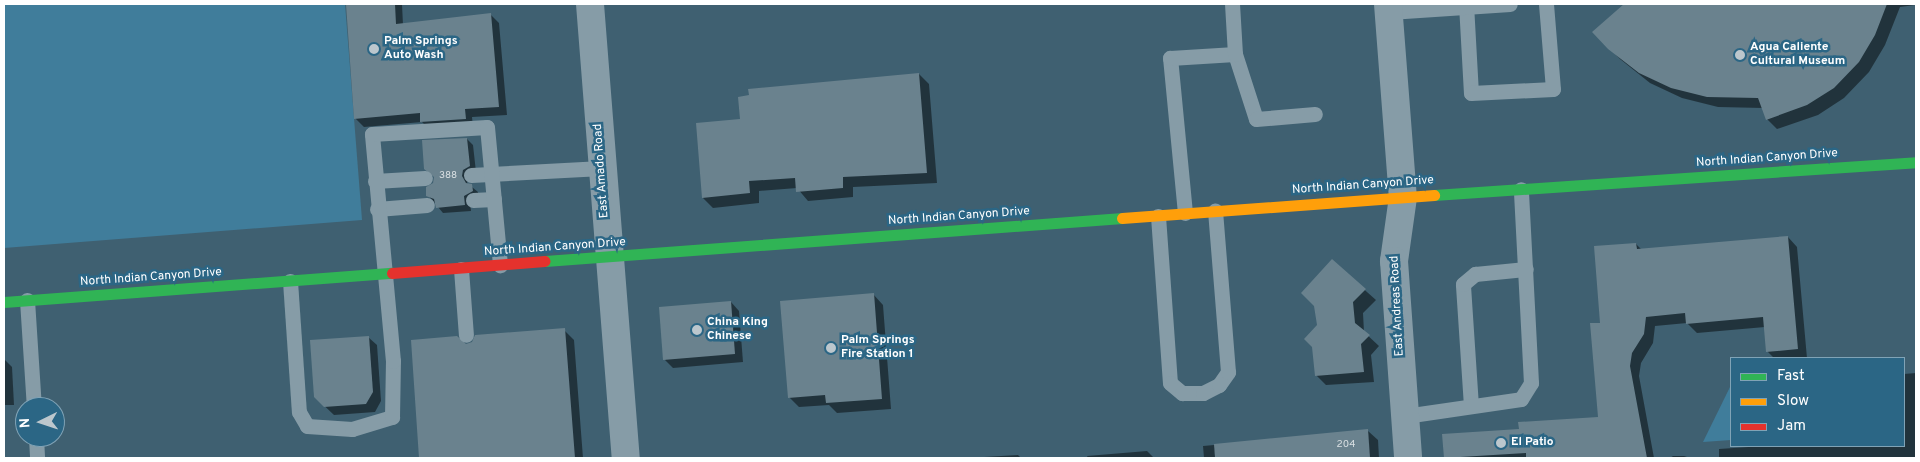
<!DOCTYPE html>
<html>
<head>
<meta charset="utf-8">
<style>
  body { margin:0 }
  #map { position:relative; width:1920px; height:462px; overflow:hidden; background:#3f6071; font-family:Overpass,sans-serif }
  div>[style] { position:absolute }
  .green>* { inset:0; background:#407d9b }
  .shadow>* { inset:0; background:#0007 }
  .building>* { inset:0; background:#6a828e }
  .lane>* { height:15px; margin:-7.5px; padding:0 7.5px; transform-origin:7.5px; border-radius:7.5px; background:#869ca7 }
  .street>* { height:28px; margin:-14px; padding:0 14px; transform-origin:14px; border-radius:14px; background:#869ca7 }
  .fast>* { height:11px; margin:-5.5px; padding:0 5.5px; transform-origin:5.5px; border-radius:5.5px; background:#30b455 }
  .slow>* { height:11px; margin:-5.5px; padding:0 5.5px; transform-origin:5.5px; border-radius:5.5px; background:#ff9f0a }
  .jam>* { height:11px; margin:-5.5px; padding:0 5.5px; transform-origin:5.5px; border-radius:5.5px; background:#e5322d }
  .dots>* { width:14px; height:14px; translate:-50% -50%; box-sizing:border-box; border:2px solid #2b6685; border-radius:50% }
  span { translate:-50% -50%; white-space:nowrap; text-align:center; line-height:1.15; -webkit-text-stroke:5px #2b6685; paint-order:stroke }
  .number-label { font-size:10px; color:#dae0e3 }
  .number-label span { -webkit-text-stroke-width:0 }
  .poi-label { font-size:12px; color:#fff; font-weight:700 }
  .left { translate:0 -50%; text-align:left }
  .street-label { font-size:12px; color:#fff }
  .frame { position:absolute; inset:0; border:5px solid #fff; pointer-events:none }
  .legend { position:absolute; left:1730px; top:357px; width:175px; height:90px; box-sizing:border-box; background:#2b6685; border:1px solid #80a3b6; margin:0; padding:6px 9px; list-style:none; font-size:15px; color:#fff }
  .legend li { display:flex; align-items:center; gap:10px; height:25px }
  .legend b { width:25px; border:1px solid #80a3b6 }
  .north { position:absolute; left:15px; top:397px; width:50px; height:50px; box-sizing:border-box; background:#2b6685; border:1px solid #80a3b6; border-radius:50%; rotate:266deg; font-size:14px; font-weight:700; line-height:20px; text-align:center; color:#fff }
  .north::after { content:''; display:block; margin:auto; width:18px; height:22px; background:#bcc7cd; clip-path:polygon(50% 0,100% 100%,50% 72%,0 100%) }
</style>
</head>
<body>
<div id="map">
  <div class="green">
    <i style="clip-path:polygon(4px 4px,345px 4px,362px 220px,4px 248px)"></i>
    <i style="clip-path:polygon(1731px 385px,1731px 440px,1703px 442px)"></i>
  </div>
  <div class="shadow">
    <i style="clip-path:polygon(347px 4px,402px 4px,403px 25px,490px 14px,499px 23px,507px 115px,472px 117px,473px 127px,430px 130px,422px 122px,364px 127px,355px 118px)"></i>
    <i style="clip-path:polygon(1626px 4px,1915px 4px,1915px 5px,1900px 7px,1885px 45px,1869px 72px,1844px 98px,1818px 115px,1777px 129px,1767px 119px,1763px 108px,1718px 107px,1682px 98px,1650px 83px,1620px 59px,1594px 32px)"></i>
    <i style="clip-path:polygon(919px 74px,929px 84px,937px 183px,853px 187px,853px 197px,808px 201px,797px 188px,759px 191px,759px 203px,713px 208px,703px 198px,741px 120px)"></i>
    <i style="clip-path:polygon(467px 139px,473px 145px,476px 172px,469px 176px,467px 183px,478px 192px,478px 197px,470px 202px,471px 211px,443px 213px,428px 195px)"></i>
    <i style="clip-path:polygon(1788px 237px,1797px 247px,1807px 358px,1774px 358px,1768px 352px,1765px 327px,1697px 333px,1687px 323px,1655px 326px,1653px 343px,1641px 363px,1639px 376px,1654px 458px,1445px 458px,1443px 435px,1520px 430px,1599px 419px,1601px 324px,1636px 244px,1642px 250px)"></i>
    <i style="clip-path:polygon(1332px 261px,1376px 300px,1363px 313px,1364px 332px,1379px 346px,1371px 355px,1374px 382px,1326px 385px,1316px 375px,1318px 325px)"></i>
    <i style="clip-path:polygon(873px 294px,883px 305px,891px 409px,837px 413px,829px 405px,799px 407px,789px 397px)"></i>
    <i style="clip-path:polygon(731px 302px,739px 311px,743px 362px,673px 368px,665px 360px)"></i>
    <i style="clip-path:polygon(564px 330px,574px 340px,583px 458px,421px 458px,412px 341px,466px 346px)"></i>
    <i style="clip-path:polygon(368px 337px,377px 345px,381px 401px,375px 412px,334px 415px,315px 397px)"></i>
    <i style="clip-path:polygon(4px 359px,12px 367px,14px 405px,4px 405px)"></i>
    <i style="clip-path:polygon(1916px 373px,1916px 458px,1719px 458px,1719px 449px,1763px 446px,1904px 446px,1904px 374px)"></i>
    <i style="clip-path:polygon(1368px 431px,1378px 440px,1379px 458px,1204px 458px,1203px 446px)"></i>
    <i style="clip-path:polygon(1147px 451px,1154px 458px,1088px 458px,1087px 456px)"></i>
    <i style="clip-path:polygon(1018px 455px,1021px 458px,984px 458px,984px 457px)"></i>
    <i style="clip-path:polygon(1673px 456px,1684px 456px,1690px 458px,1670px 458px)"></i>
  </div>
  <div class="building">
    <i style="clip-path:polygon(346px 4px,395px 4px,396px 24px,491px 13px,499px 107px,465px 109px,466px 119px,420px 122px,420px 113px,354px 119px)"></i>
    <i style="clip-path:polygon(1624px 4px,1887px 4px,1875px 35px,1859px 62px,1834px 88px,1807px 105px,1766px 120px,1758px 98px,1707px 97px,1671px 88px,1639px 73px,1608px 49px,1592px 32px)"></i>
    <i style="clip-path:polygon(919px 73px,927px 173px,843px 177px,843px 188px,796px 192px,795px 178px,749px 181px,750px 193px,702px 198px,696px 123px,740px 119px,738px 97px,749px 95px,748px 89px)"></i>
    <i style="clip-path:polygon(467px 138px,470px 166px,463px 170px,462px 176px,466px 183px,472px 184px,473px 191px,464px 196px,465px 205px,436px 208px,434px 199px,426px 196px,426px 187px,433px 183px,434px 177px,424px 169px,422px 140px)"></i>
    <i style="clip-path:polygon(1788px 236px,1798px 349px,1766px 352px,1763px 317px,1686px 324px,1685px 313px,1646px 317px,1644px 334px,1632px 353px,1630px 366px,1647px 458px,1526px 458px,1526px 453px,1444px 458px,1442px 434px,1519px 429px,1518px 422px,1598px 417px,1590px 323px,1600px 323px,1594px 246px,1636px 243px,1637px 249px)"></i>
    <i style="clip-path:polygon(1332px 259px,1366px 289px,1353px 302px,1355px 323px,1370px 335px,1361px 344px,1364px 372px,1315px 376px,1312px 347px,1304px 339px,1317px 325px,1314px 306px,1301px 293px)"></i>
    <i style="clip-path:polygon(874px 293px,882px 399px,826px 403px,825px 395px,788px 398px,780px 301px)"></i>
    <i style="clip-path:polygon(731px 301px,735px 354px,663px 360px,659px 307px)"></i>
    <i style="clip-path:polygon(565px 328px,575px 458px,419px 458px,411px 340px,457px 336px,466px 344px,472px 342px,475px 335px)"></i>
    <i style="clip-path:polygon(369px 336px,373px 392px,366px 404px,324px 407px,314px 397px,310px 340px)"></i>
    <i style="clip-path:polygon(1368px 429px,1370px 458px,1215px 458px,1214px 444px)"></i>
  </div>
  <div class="lane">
    <i style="left:1466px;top:4px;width:89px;rotate:86.8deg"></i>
    <i style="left:1471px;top:93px;width:82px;rotate:-2.8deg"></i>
    <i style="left:1553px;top:89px;width:85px;rotate:-94.7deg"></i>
    <i style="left:1389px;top:12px;width:121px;rotate:-3.8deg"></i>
    <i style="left:1235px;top:54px;width:68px;rotate:72.1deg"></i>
    <i style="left:1256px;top:119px;width:59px;rotate:-4.8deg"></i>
    <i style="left:471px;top:175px;width:131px;rotate:-3.1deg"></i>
    <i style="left:375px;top:181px;width:50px;rotate:-3.4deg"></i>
    <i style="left:473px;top:200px;width:21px;rotate:-3deg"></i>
    <i style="left:377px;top:209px;width:50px;rotate:-4.6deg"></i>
    <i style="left:1185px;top:213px;width:156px;rotate:-95.5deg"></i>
    <i style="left:1170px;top:58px;width:65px;rotate:-3.5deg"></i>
    <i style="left:1235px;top:54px;width:50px;rotate:-93.4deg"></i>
    <i style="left:1158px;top:216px;width:167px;rotate:85.9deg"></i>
    <i style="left:1170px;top:383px;width:16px;rotate:40deg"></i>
    <i style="left:1182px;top:393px;width:21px"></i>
    <i style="left:1203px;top:393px;width:18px;rotate:-27deg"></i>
    <i style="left:1219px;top:385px;width:16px;rotate:-55deg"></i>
    <i style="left:1228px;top:372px;width:162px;rotate:-94.6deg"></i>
    <i style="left:461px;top:269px;width:66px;rotate:85.7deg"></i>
    <i style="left:290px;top:281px;width:131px;rotate:86.1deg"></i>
    <i style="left:299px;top:412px;width:16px;rotate:60deg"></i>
    <i style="left:307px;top:426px;width:45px;rotate:3.8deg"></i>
    <i style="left:352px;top:429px;width:42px;rotate:-16.7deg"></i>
    <i style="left:392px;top:417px;width:56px;rotate:-89deg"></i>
    <i style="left:393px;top:361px;width:228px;rotate:-95.3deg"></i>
    <i style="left:372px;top:134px;width:115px;rotate:-3.5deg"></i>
    <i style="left:487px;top:127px;width:139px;rotate:84.6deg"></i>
    <i style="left:27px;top:300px;width:107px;rotate:86.3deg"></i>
    <i style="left:1471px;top:406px;width:122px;rotate:-93.8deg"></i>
    <i style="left:1463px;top:284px;width:16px;rotate:-40deg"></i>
    <i style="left:1475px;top:274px;width:51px;rotate:-5.6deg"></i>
    <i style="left:1405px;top:416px;width:117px;rotate:-8.3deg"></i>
    <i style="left:1521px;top:399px;width:19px;rotate:-58deg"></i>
    <i style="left:1531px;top:383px;width:194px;rotate:-93deg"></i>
    <i style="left:36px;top:437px;width:21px;rotate:87deg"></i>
  </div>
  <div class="street">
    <i style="left:590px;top:4px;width:455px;rotate:85.5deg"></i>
    <i style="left:1388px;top:4px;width:194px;rotate:85.6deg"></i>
    <i style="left:1403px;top:197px;width:65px;rotate:98deg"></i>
    <i style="left:1394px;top:261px;width:197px;rotate:85.9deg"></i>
  </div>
  <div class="fast">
    <i style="left:1434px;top:195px;width:483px;rotate:-3.9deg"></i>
    <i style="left:545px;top:261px;width:579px;rotate:-4.26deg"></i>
    <i style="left:4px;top:302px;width:389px;rotate:-4.3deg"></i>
  </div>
  <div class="slow">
    <i style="left:1122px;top:218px;width:313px;rotate:-4.2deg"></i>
  </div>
  <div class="jam">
    <i style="left:392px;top:273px;width:153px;rotate:-4.5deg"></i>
  </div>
  <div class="dots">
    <i style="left:374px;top:49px;background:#bcc7cd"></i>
    <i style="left:1740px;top:55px;background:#bcc7cd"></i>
    <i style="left:697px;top:330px;background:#bcc7cd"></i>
    <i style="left:831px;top:348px;background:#bcc7cd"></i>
    <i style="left:1501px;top:443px;background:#bcc7cd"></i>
  </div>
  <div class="number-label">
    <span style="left:448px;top:176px">388</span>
    <span style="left:1346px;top:445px">204</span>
  </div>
  <div class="poi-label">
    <span class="left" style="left:384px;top:49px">Palm Springs<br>Auto Wash</span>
    <span class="left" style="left:1750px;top:55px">Agua Caliente<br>Cultural Museum</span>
    <span class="left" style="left:707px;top:330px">China King<br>Chinese</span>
    <span class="left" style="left:841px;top:348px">Palm Springs<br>Fire Station 1</span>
    <span class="left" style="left:1511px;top:443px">El Patio</span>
  </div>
  <div class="street-label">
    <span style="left:1767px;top:159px;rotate:-4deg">North Indian Canyon Drive</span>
    <span style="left:602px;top:171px;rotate:-94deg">East Amado Road</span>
    <span style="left:1363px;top:186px;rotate:-4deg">North Indian Canyon Drive</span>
    <span style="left:959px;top:217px;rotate:-4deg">North Indian Canyon Drive</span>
    <span style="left:555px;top:248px;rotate:-4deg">North Indian Canyon Drive</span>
    <span style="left:151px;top:278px;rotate:-4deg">North Indian Canyon Drive</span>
    <span style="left:1398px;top:306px;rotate:-93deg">East Andreas Road</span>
  </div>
  <div class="frame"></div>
  <ul class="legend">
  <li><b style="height:6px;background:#30b455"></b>Fast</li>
  <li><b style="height:6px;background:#ff9f0a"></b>Slow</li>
  <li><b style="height:6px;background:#e5322d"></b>Jam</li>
  </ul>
  <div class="north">N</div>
</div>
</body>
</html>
